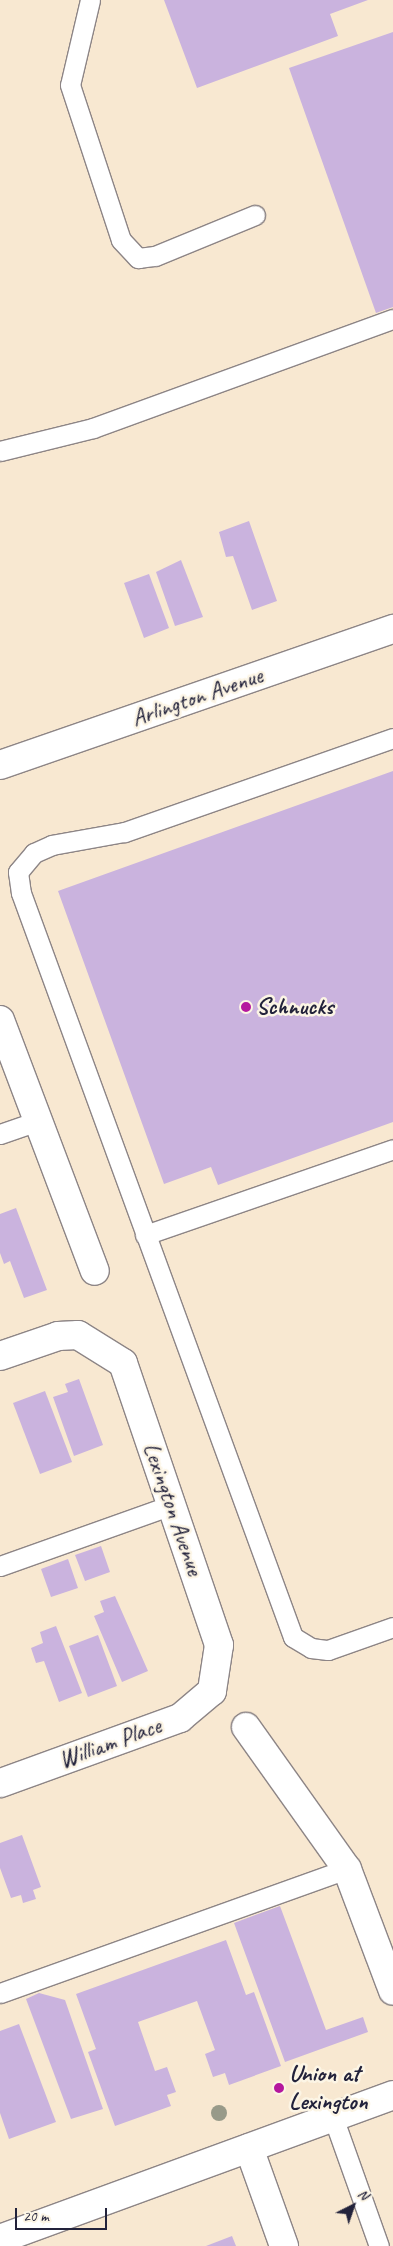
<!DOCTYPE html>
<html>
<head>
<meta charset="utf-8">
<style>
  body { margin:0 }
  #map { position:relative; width:393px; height:2246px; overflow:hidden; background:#f8e8d1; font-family:Caveat,sans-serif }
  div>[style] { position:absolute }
  .building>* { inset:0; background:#cab3de }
  .roads { filter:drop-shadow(1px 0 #8d8586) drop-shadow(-1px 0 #8d8586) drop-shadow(0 1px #8d8586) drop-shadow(0 -1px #8d8586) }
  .lane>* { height:19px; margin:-9.5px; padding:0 9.5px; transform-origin:9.5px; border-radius:9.5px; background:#fff }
  .street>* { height:28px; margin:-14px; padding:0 14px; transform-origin:14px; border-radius:14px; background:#fff }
  .secondary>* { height:28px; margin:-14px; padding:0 14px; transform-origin:14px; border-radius:14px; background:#fff }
  .trees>* { width:16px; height:16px; margin:-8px; border-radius:50%; background:#989a89 }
  .dots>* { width:14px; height:14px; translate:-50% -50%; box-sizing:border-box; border:2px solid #fcf5e5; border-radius:50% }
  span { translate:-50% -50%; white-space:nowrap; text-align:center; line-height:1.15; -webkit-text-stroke:5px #fcf5e5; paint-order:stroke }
  .street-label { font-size:24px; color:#22223b }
  .poi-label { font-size:24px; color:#22223b; font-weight:700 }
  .left { translate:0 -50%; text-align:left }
  .north { position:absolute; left:328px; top:2181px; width:50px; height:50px; -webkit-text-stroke:4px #fcf5e5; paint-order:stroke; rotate:41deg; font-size:14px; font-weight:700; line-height:20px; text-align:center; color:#22223b }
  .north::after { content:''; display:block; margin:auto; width:18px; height:22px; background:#22223b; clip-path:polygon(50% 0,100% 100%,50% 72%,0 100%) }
  .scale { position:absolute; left:15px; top:2208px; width:92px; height:22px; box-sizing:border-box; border:2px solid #22223b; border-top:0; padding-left:6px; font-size:15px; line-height:18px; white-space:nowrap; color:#22223b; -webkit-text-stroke:4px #fcf5e5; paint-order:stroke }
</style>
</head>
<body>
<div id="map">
  <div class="building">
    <i style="clip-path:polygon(164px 0,368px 0,330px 14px,338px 36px,197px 88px)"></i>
    <i style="clip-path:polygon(393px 32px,393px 307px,376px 313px,289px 68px)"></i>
    <i style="clip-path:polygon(249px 521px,277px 601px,252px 610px,233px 556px,226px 557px,219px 532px)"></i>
    <i style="clip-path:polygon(181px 560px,203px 617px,175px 626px,156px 572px)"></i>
    <i style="clip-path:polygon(149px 574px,169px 628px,144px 638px,124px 583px)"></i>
    <i style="clip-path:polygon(393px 771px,393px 1122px,218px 1185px,211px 1167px,164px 1184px,58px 891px)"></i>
    <i style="clip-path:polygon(16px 1208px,47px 1290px,24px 1298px,10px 1261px,4px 1264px,0 1253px,0 1214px)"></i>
    <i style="clip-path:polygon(79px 1379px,103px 1445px,74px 1456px,53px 1397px,68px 1392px,65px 1384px)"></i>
    <i style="clip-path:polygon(45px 1391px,72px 1462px,40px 1474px,13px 1403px)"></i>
    <i style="clip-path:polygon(101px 1546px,110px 1572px,85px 1581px,75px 1555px)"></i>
    <i style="clip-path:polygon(68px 1559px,78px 1588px,51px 1597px,41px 1569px)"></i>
    <i style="clip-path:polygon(115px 1596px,148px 1671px,122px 1682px,94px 1616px,104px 1612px,100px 1601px)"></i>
    <i style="clip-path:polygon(56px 1626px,82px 1693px,59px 1702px,44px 1661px,36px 1663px,31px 1648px,43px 1643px,40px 1632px)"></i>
    <i style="clip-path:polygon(98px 1635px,117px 1686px,88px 1697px,69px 1646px)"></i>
    <i style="clip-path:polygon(22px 1835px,41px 1887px,33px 1890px,36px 1899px,23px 1903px,21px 1895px,11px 1898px,0 1868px,0 1843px)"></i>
    <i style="clip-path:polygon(280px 1906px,326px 2030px,363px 2017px,368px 2032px,285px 2062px,234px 1923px)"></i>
    <i style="clip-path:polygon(226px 1940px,246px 1995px,254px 1992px,281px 2066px,229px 2085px,225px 2073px,213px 2077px,205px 2054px,215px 2050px,197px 2001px,138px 2022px,155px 2071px,167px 2067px,176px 2092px,167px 2095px,171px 2106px,115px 2126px,88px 2052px,96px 2049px,76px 1994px)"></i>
    <i style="clip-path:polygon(39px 1993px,65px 2000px,103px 2109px,71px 2119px,26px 1999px)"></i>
    <i style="clip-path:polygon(19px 2024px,56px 2122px,9px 2139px,0 2113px,0 2031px)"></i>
    <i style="clip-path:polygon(232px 2236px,236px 2246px,206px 2246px)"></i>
  </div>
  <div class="roads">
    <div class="lane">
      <i style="left:90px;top:0;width:87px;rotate:103.2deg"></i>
      <i style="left:70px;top:85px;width:163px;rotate:71.8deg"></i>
      <i style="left:121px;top:240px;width:25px;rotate:47deg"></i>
      <i style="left:138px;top:258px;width:17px;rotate:-7deg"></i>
      <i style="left:155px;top:256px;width:108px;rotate:-22.3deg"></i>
      <i style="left:0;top:451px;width:96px;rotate:-13.9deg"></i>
      <i style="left:93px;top:428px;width:319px;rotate:-20deg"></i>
      <i style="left:393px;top:738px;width:285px;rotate:160.7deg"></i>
      <i style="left:124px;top:832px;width:73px;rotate:169.8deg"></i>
      <i style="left:52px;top:845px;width:20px;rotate:156deg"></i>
      <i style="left:34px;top:853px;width:25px;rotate:130deg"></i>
      <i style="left:18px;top:872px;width:21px;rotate:82deg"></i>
      <i style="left:21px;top:893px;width:792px;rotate:69.92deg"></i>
      <i style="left:293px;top:1637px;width:21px;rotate:31deg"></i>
      <i style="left:311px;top:1648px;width:17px;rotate:7deg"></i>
      <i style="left:328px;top:1650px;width:69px;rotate:-19.5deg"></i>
      <i style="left:0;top:1134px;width:39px;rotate:-19deg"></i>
      <i style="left:145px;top:1235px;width:262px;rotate:-19.1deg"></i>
      <i style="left:0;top:1566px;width:182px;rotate:-19.6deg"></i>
      <i style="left:0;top:1993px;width:368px;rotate:-19.7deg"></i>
      <i style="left:333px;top:2117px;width:137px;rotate:70.4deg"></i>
    </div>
    <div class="street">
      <i style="left:0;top:765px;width:416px;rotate:-19.1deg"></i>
      <i style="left:0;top:1020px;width:268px;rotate:69.3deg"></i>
      <i style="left:0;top:1356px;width:61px;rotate:-19deg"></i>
      <i style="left:58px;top:1336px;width:20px;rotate:-3deg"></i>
      <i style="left:78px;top:1335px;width:53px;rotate:31.9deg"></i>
      <i style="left:123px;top:1363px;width:298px;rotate:71.2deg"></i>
      <i style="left:219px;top:1645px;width:47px;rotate:98.7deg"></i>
      <i style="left:212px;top:1691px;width:42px;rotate:139.8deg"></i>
      <i style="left:180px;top:1718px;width:191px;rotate:160.1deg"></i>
      <i style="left:246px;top:1727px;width:174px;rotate:54.6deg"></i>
      <i style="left:347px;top:1869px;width:130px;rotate:69.3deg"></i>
      <i style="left:249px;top:2148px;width:104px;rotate:70.3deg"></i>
    </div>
    <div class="secondary">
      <i style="left:0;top:2239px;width:419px;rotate:-20.1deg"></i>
    </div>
  </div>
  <div class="trees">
    <i style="left:219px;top:2113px"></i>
  </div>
  <div class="dots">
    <i style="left:246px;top:1007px;background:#b5179e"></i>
    <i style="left:279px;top:2088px;background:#b5179e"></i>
  </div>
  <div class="street-label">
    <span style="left:197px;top:697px;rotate:-19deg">Arlington Avenue</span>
    <span style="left:173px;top:1509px;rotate:71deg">Lexington Avenue</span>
    <span style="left:110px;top:1743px;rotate:-20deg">William Place</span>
  </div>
  <div class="poi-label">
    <span class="left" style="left:256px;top:1007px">Schnucks</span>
    <span class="left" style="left:289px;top:2088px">Union at<br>Lexington</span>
  </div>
  <div class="north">N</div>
  <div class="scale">20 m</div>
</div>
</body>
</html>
